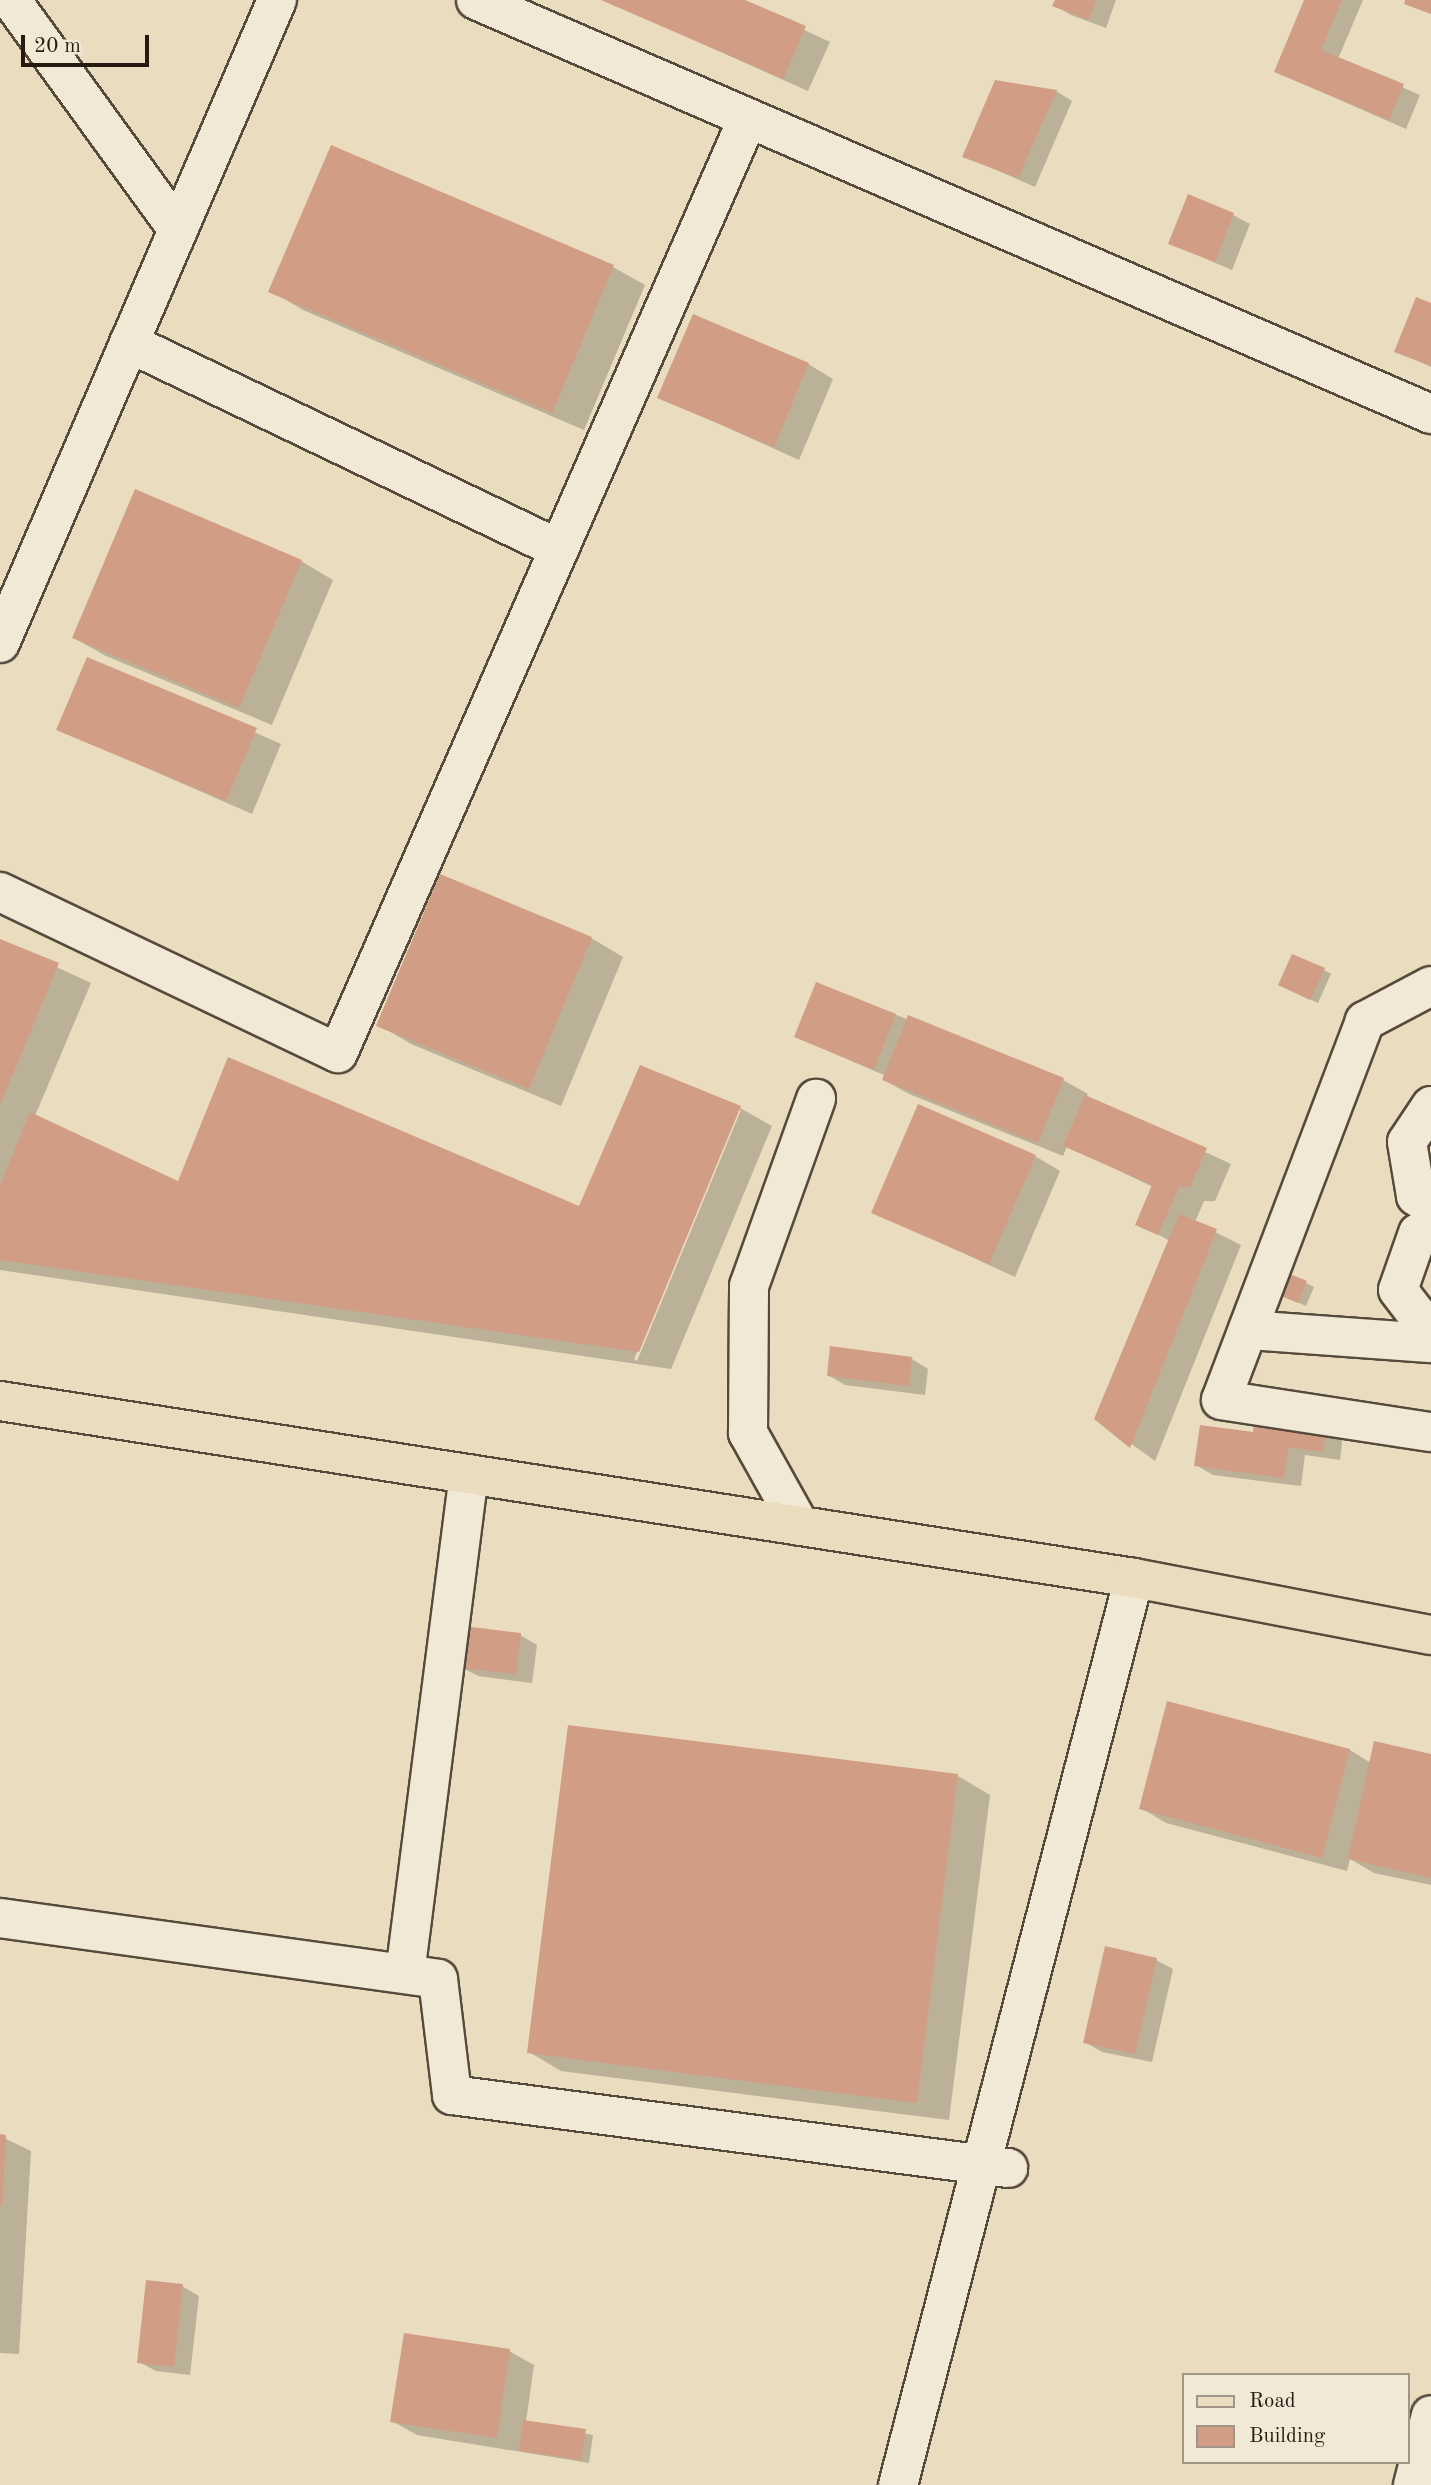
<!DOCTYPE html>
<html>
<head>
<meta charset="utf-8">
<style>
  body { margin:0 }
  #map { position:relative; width:1431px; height:2485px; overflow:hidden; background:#eaddbf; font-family:"Old Standard TT",serif }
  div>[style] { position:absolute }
  .shadow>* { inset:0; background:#0003 }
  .building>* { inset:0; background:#d29d85 }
  .roads { filter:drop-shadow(2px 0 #564a3c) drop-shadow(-2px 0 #564a3c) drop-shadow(0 2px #564a3c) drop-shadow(0 -2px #564a3c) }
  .minor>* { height:38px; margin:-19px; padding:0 19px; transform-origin:19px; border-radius:19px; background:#f1e9d5 }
  .major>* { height:38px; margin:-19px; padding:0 19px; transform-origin:19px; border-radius:19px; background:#eaddbf }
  span { translate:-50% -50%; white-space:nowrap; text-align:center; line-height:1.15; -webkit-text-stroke:7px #f1e9d5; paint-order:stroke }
  .legend { position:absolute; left:1182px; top:2373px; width:228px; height:91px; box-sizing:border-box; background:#f1e9d5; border:2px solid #9f9687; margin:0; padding:9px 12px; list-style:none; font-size:21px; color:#251911 }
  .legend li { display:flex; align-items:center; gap:14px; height:35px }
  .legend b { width:35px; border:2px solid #9f9687 }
  .scale { position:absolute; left:21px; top:35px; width:128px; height:32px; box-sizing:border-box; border:4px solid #251911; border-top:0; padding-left:9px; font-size:21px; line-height:24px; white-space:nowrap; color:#251911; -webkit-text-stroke:5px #f1e9d5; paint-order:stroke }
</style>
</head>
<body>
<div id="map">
  <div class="shadow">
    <i style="clip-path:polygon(605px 0,741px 0,830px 42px,808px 91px)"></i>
    <i style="clip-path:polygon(1056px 0,1116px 0,1106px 28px,1071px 15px,1054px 5px)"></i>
    <i style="clip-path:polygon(1306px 0,1363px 0,1338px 59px,1420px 95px,1406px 129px,1276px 72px)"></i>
    <i style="clip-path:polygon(1056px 91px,1072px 101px,1035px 187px,965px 156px)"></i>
    <i style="clip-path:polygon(332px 147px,613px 267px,645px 285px,584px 430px,303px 310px,271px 291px)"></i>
    <i style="clip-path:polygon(1233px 215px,1250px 224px,1232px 270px,1171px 244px)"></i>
    <i style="clip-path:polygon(1431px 305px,1431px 367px,1397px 351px)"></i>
    <i style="clip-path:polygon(808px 364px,833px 379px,799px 460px,660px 397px)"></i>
    <i style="clip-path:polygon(301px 561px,333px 580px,272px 725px,106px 656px,74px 638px)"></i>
    <i style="clip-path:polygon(88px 659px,281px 744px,252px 814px,58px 729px)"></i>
    <i style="clip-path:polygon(591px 938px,623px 957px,561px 1106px,411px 1044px,379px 1025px)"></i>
    <i style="clip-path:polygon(evenodd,0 941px,91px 983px,35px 1116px,179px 1183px,580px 1208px,740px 1108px,772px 1126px,671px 1369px,0 1270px,0 941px,738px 1110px,741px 1110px,637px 1361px,634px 1359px,738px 1110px)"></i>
    <i style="clip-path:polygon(1324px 970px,1331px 974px,1318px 1003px,1288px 989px)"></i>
    <i style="clip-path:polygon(817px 984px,1063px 1080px,1088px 1094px,1086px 1097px,1231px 1164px,1215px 1201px,1204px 1201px,1195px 1222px,1241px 1245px,1155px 1461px,1096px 1418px,1170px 1241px,1138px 1224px,1153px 1187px,1067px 1146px,1063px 1156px,909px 1094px,884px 1080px,886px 1076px,796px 1037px)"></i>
    <i style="clip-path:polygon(1035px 1156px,1060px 1171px,1015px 1277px,874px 1212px)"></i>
    <i style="clip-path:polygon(1306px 1283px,1314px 1287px,1306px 1306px,1283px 1296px)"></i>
    <i style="clip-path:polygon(912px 1359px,928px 1369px,925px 1395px,845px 1385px,828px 1375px)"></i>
    <i style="clip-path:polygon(1255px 1434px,1343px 1434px,1340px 1460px,1305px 1455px,1301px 1486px,1213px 1475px,1196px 1465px)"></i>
    <i style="clip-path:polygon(520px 1635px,537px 1645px,532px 1683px,478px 1676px,461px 1667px)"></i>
    <i style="clip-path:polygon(1168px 1703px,1350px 1750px,1371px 1763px,1431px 1756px,1431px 1885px,1374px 1873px,1350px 1859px,1347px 1871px,1166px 1823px,1141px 1808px)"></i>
    <i style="clip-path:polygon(958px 1776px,990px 1795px,949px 2120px,561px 2071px,529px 2052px)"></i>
    <i style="clip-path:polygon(1156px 1960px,1173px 1969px,1152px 2062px,1102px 2052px,1085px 2042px)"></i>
    <i style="clip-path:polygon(0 2136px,31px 2151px,19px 2354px,0 2353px)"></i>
    <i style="clip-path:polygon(182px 2286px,199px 2296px,190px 2375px,156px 2371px,139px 2362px)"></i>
    <i style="clip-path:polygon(509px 2351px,534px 2365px,526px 2422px,593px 2435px,589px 2463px,417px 2435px,392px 2421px)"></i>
  </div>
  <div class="building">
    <i style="clip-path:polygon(601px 0,745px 0,806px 26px,783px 79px)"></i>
    <i style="clip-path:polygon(1055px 0,1096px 0,1089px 20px,1052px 6px)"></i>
    <i style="clip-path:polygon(1304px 0,1342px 0,1321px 50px,1404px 84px,1389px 120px,1274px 72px)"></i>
    <i style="clip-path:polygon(1405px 0,1431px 0,1431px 14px,1404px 4px)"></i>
    <i style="clip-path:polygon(995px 80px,1057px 90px,1018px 178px,962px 157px)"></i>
    <i style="clip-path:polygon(331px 145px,614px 265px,552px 413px,268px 292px)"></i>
    <i style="clip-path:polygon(1188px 194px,1234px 213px,1215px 262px,1168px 244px)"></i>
    <i style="clip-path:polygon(1416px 297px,1431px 303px,1431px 366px,1394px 352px)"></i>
    <i style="clip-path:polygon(693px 314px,809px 363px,774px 447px,657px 398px)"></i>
    <i style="clip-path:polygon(135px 489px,302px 560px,239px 708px,72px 638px)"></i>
    <i style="clip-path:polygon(87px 657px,257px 728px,226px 801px,56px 730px)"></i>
    <i style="clip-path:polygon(440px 874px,592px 937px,529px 1089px,376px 1026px)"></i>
    <i style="clip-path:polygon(0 939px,59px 963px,0 1105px)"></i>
    <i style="clip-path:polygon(1292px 954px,1325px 968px,1310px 1000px,1278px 985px)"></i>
    <i style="clip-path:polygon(816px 982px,896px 1014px,874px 1070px,794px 1037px)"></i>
    <i style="clip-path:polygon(908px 1015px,1064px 1078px,1038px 1143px,882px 1080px)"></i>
    <i style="clip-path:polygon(228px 1057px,579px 1206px,640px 1065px,741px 1106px,639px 1352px,0 1260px,0 1185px,30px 1112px,178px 1181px)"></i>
    <i style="clip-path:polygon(1085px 1095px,1207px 1148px,1190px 1187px,1179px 1187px,1158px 1235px,1135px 1225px,1152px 1185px,1063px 1146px)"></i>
    <i style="clip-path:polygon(918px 1104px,1036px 1155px,989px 1264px,871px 1213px)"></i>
    <i style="clip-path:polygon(1179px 1214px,1217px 1229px,1130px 1448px,1094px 1419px)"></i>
    <i style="clip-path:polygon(1290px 1274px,1307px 1281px,1298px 1303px,1281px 1296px)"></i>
    <i style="clip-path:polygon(830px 1346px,912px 1357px,909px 1386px,827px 1376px)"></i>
    <i style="clip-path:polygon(1255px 1413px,1327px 1422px,1323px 1452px,1288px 1447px,1284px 1478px,1194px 1466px,1200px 1425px,1253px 1432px)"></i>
    <i style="clip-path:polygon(464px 1626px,521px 1633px,516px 1674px,459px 1668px)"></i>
    <i style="clip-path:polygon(1167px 1701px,1350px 1749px,1322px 1858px,1139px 1809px)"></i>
    <i style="clip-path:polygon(568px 1725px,958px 1774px,917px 2103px,527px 2053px)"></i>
    <i style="clip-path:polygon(1374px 1741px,1431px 1754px,1431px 1878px,1348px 1859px)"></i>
    <i style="clip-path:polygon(1105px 1946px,1157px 1958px,1135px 2054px,1083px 2043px)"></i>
    <i style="clip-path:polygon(0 2134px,6px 2135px,2px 2206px,0 2206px)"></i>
    <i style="clip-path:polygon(146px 2280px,183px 2284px,174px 2367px,137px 2363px)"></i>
    <i style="clip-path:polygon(404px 2333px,510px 2349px,497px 2438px,390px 2422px)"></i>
    <i style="clip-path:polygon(523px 2420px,586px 2429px,581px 2460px,519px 2451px)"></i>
  </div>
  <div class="roads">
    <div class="minor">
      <i style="left:11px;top:0;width:284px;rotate:54deg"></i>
      <i style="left:476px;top:0;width:1041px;rotate:23.44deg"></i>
      <i style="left:129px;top:343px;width:477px;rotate:25.6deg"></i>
      <i style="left:0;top:643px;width:700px;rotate:-66.69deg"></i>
      <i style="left:0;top:892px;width:374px;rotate:25.5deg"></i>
      <i style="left:338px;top:1053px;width:1021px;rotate:-66.32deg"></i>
      <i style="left:1431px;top:986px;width:75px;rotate:152.1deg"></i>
      <i style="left:1365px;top:1021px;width:405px;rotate:110.8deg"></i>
      <i style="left:1221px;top:1400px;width:212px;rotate:8.7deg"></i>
      <i style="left:1431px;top:1106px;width:43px;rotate:123.7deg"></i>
      <i style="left:1407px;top:1142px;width:55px;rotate:80.5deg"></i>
      <i style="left:1416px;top:1196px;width:18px;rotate:34deg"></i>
      <i style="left:1431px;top:1230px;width:13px;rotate:167deg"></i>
      <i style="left:1418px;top:1233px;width:60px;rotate:109.3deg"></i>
      <i style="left:1398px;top:1290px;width:54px;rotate:52.5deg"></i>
      <i style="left:1248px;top:1330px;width:183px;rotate:4.1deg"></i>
      <i style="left:800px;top:1526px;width:107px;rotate:-119.2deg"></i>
      <i style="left:748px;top:1433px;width:147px;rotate:-89.6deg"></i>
      <i style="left:749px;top:1286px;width:199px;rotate:-70.3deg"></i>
      <i style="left:0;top:1918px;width:442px;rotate:7.9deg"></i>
      <i style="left:438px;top:1979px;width:117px;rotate:83.1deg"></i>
      <i style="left:452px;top:2095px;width:561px;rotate:7.48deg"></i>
      <i style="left:405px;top:1974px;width:504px;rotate:-82.71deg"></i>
      <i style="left:898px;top:2485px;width:937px;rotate:-75.42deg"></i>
      <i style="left:1413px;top:2485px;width:72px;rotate:-75.6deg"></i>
    </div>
    <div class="major">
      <i style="left:0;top:1401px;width:1148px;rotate:8.87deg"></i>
      <i style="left:1134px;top:1578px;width:302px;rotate:10.9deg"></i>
    </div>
  </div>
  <ul class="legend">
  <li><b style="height:9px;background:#eaddbf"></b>Road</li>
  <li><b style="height:19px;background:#d29d85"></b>Building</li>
  </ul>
  <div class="scale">20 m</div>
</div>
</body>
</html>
